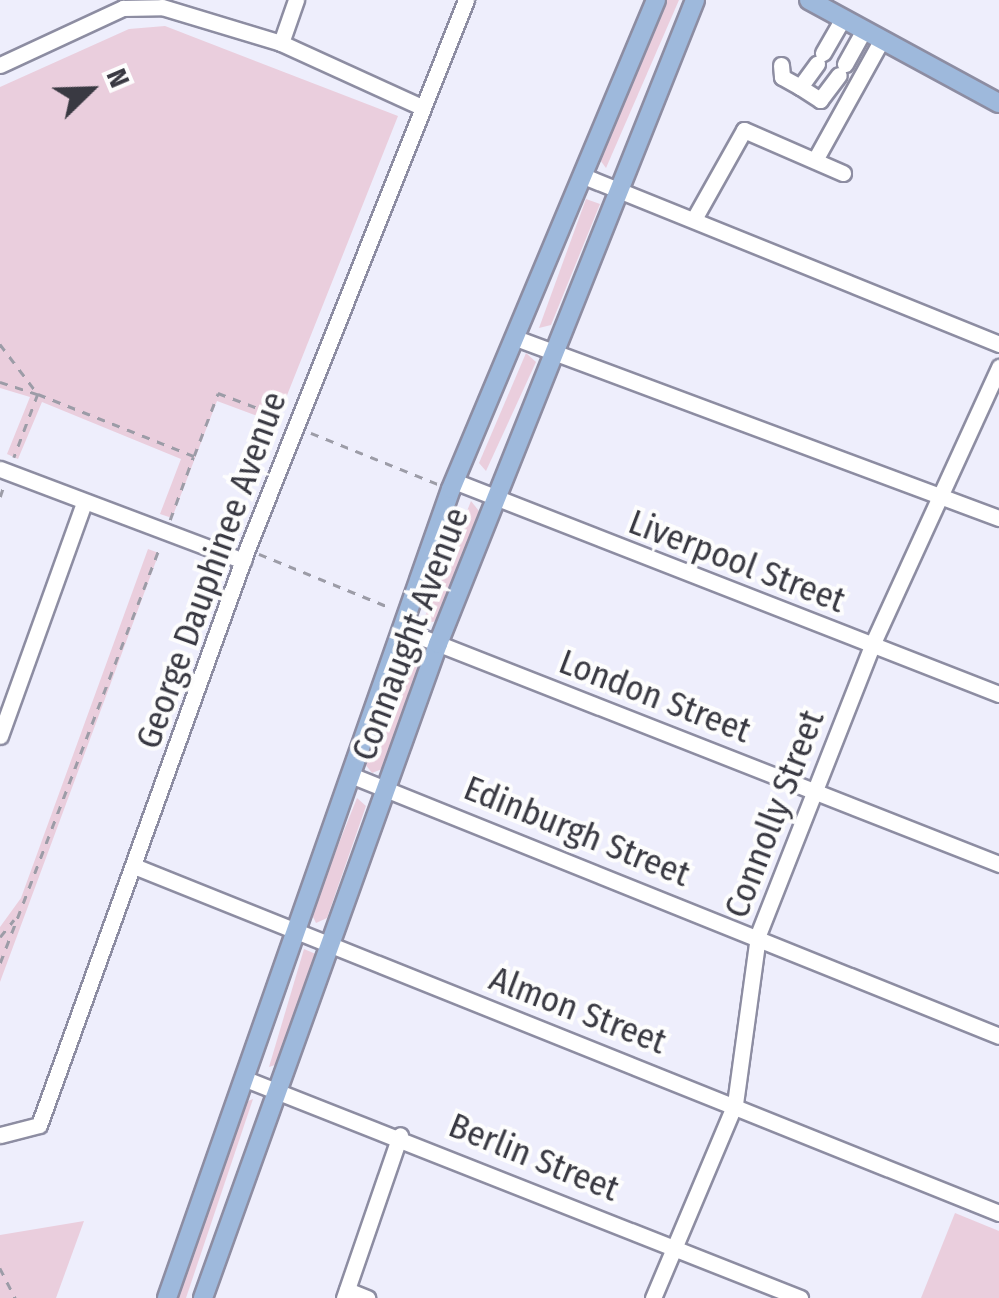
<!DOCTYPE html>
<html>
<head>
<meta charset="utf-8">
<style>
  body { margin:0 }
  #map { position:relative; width:999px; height:1298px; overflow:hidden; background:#eeeefc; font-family:"Fira Sans Condensed",sans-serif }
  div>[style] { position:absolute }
  .green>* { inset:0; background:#eacedd }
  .path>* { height:2.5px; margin-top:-1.25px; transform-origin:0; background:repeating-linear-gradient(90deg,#9c9ca7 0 8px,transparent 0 16px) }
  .roads { filter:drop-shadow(2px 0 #8d8da2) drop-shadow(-2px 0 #8d8da2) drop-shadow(0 2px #8d8da2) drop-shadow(0 -2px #8d8da2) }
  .minor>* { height:15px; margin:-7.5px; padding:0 7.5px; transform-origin:7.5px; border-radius:7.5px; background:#fff }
  .major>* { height:18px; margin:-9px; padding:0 9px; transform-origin:9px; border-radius:9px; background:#9eb9dc }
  span { translate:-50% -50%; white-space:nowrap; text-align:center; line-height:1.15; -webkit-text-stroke:8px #fdfdfd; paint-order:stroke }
  .street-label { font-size:35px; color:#393942 }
  .north { position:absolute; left:40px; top:40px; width:100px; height:100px; -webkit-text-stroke:8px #fdfdfd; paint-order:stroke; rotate:67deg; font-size:28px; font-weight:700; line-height:40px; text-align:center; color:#393942 }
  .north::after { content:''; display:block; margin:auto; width:35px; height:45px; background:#393942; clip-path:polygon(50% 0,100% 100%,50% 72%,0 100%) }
</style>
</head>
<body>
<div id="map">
  <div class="green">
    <i style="clip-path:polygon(666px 0,679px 0,606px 168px,600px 160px)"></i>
    <i style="clip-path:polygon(165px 26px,398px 116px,276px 423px,217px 401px,172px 518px,160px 514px,181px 459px,42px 402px,18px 459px,7px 454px,30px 397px,0 388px,0 87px,129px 29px)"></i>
    <i style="clip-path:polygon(586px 199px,600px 204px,551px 325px,539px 328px)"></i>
    <i style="clip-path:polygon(526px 353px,536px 362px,486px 471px,479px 463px)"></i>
    <i style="clip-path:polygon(471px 501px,479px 511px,437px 621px,422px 624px)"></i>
    <i style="clip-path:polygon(148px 549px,159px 553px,0 982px,0 927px,21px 898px)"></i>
    <i style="clip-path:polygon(407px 653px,422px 663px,382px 769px,372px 773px,365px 764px)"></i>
    <i style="clip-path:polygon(357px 798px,366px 806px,327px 918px,316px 923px,311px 913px)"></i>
    <i style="clip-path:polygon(304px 949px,318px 955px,281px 1063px,269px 1067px)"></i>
    <i style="clip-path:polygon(253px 1099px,186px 1298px,177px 1298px,243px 1103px)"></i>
    <i style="clip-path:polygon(955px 1213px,999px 1231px,999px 1298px,921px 1298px)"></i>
    <i style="clip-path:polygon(84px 1221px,56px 1298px,0 1298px,0 1235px)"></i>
  </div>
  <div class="path">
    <i style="left:0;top:344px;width:63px;rotate:52.8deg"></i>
    <i style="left:38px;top:394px;width:168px;rotate:21.7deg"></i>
    <i style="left:194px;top:456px;width:67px;rotate:-69.1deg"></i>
    <i style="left:218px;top:393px;width:68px;rotate:20.6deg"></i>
    <i style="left:0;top:382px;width:40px;rotate:18deg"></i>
    <i style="left:38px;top:394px;width:68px;rotate:110.6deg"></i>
    <i style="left:311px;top:433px;width:137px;rotate:21.9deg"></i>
    <i style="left:0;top:497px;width:13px;rotate:-72deg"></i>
    <i style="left:170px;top:520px;width:67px;rotate:-69.9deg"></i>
    <i style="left:259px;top:554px;width:143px;rotate:22.2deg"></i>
    <i style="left:0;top:937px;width:22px;rotate:-51deg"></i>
    <i style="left:0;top:963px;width:447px;rotate:-69deg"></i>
    <i style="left:0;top:1268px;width:34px;rotate:63deg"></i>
  </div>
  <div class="roads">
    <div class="minor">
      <i style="left:281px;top:43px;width:46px;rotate:-70.8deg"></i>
      <i style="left:823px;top:53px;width:38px;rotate:-60deg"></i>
      <i style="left:845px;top:64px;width:38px;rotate:-61deg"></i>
      <i style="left:0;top:65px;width:136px;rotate:-24.9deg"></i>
      <i style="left:123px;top:8px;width:39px;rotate:-1deg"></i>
      <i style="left:162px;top:7px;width:124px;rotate:16.8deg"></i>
      <i style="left:281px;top:43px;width:152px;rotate:24.5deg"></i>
      <i style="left:781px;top:65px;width:12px;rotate:85deg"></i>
      <i style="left:782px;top:77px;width:21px;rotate:29deg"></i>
      <i style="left:800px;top:87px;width:29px;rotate:-54deg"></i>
      <i style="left:800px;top:87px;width:24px;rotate:33deg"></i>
      <i style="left:820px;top:100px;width:31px;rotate:-53deg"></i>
      <i style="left:815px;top:160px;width:136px;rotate:-61deg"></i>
      <i style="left:581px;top:175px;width:451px;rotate:22deg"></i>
      <i style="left:694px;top:219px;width:102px;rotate:-60.7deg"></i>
      <i style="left:744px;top:130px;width:108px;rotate:23.5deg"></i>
      <i style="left:513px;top:337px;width:519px;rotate:20.43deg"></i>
      <i style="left:0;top:469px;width:260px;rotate:20.7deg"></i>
      <i style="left:454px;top:481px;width:585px;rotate:21.35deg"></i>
      <i style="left:401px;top:629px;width:643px;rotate:21.45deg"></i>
      <i style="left:0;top:736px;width:245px;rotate:-70.2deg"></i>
      <i style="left:353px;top:776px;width:696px;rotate:21.92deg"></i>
      <i style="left:134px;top:866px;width:932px;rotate:21.86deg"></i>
      <i style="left:243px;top:1078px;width:599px;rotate:21.55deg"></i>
      <i style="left:0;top:1135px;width:40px;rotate:-14.4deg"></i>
      <i style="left:39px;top:1125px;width:612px;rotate:-70.14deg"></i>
      <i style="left:247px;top:549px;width:591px;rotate:-68.25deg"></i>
      <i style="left:347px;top:1290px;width:22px;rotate:22deg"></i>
      <i style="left:344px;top:1298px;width:172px;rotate:-71deg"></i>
      <i style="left:653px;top:1298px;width:211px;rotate:-67.1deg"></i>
      <i style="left:735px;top:1104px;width:171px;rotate:-82.2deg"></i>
      <i style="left:758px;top:935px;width:312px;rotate:-68.5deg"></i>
      <i style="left:872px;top:645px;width:306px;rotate:-65.4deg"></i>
    </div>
    <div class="major">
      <i style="left:809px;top:0;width:216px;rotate:28.5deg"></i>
      <i style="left:167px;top:1298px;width:857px;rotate:-70.66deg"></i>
      <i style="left:451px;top:489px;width:530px;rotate:-67.26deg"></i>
      <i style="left:203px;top:1298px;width:695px;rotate:-70.24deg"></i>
      <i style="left:438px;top:644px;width:693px;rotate:-68.24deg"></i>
    </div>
  </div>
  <div class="street-label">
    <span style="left:737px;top:561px;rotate:21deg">Liverpool Street</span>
    <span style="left:211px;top:570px;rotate:-70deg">George Dauphinee Avenue</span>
    <span style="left:410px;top:634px;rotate:-69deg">Connaught Avenue</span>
    <span style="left:655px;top:696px;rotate:21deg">London Street</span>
    <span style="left:774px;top:814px;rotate:-69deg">Connolly Street</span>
    <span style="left:577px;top:831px;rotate:22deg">Edinburgh Street</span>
    <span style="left:578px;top:1010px;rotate:21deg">Almon Street</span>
    <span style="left:534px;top:1157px;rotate:22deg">Berlin Street</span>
  </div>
  <div class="north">N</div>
</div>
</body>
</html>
